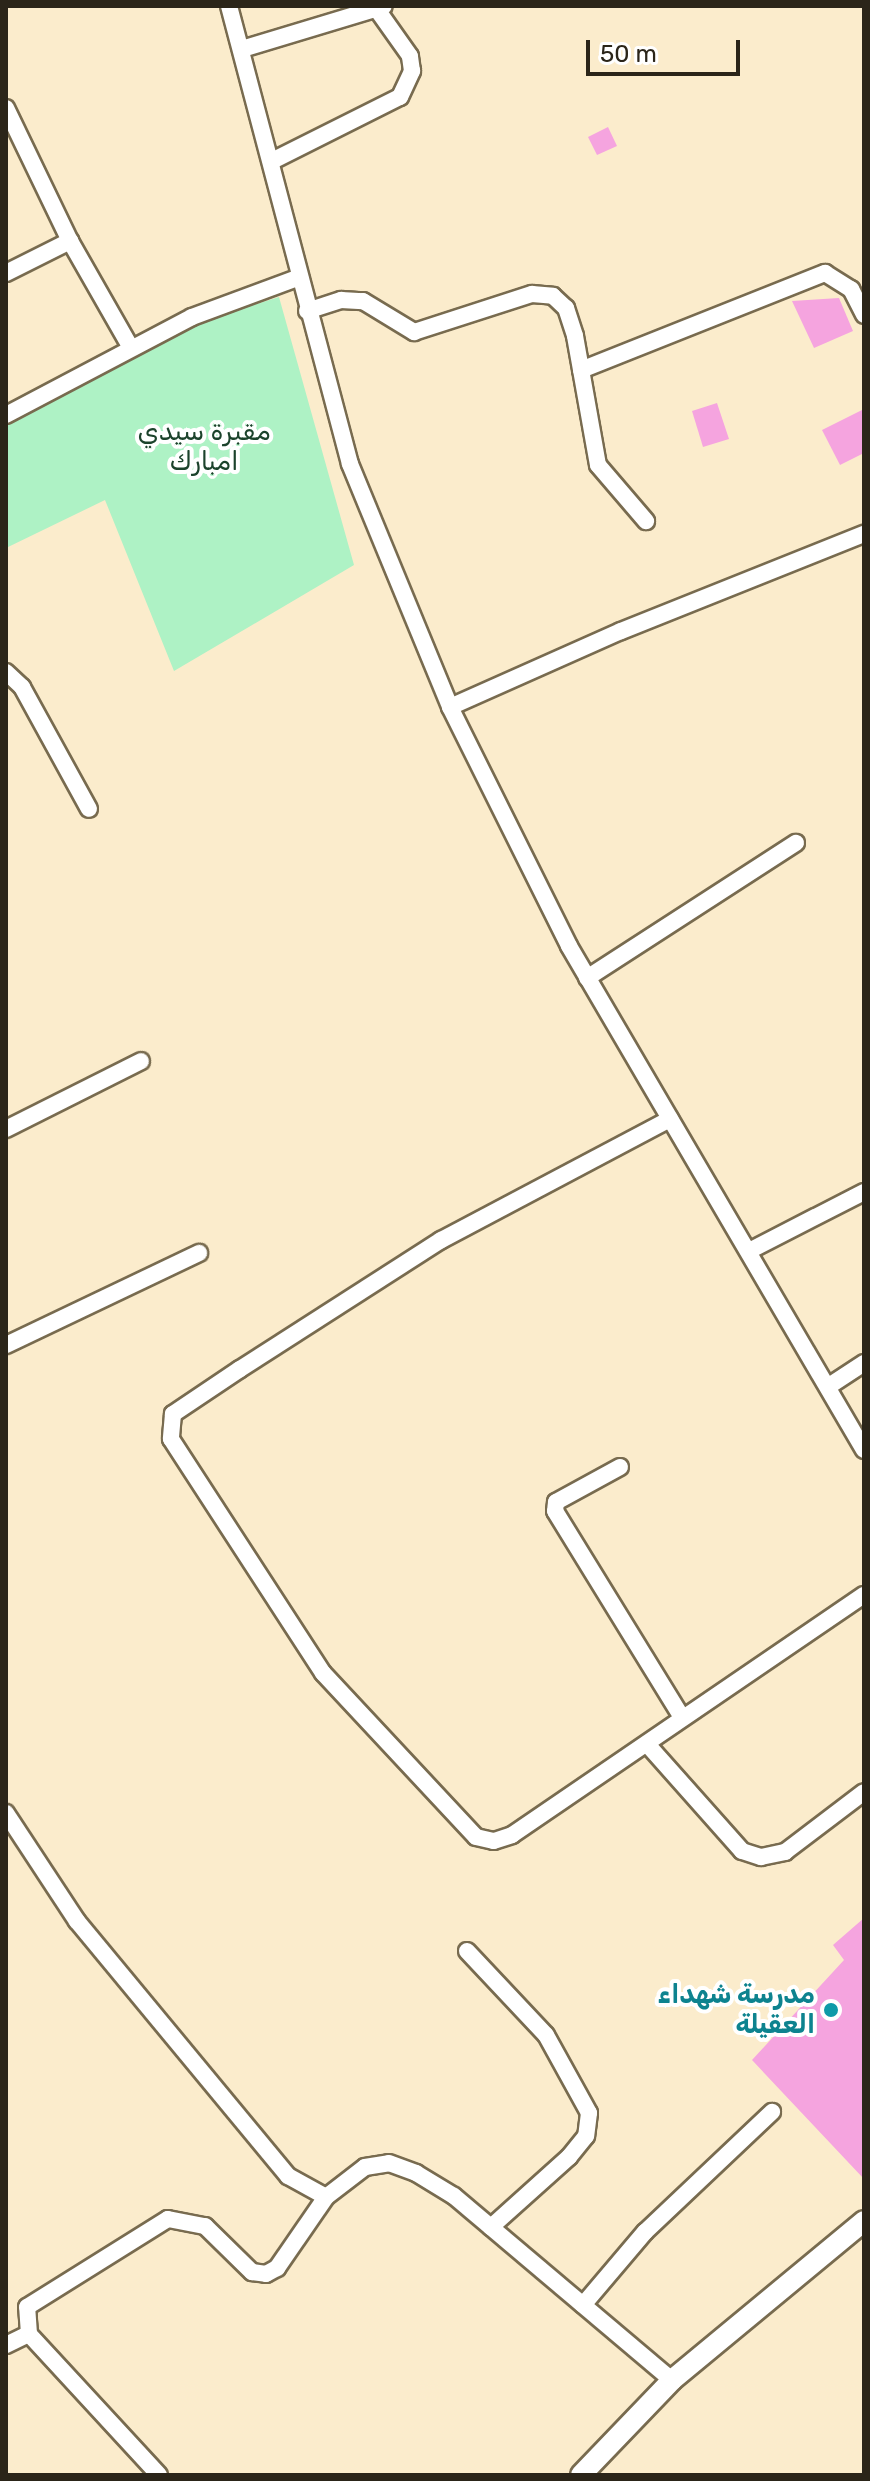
<!DOCTYPE html>
<html>
<head>
<meta charset="utf-8">
<style>
  body { margin:0 }
  #map { position:relative; width:870px; height:2481px; overflow:hidden; background:#fbeccc; font-family:Rubik,Cairo,sans-serif }
  div>[style] { position:absolute }
  .green>* { inset:0; background:#aef2c5 }
  .building>* { inset:0; background:#f5a4df }
  .roads { filter:drop-shadow(2px 0 #786b4f) drop-shadow(-2px 0 #786b4f) drop-shadow(0 2px #786b4f) drop-shadow(0 -2px #786b4f) }
  .minor>* { height:16px; margin:-8px; padding:0 8px; transform-origin:8px; border-radius:8px; background:#fff }
  .tertiary>* { height:20px; margin:-10px; padding:0 10px; transform-origin:10px; border-radius:10px; background:#fff }
  .dots>* { width:22px; height:22px; translate:-50% -50%; box-sizing:border-box; border:4px solid #fff; border-radius:50% }
  span { translate:-50% -50%; white-space:nowrap; text-align:center; line-height:1.15; -webkit-text-stroke:8px #fff; paint-order:stroke }
  .park-label { font-size:26px; color:#1c432c }
  .culture-label { font-size:26px; color:#0d838f; font-weight:700 }
  .right { translate:-100% -50%; text-align:right }
  .frame { position:absolute; inset:0; border:8px solid #2b2519; pointer-events:none }
  .scale { position:absolute; left:586px; top:40px; width:154px; height:36px; box-sizing:border-box; border:4px solid #2b2519; border-top:0; padding-left:10px; font-size:24px; line-height:28px; white-space:nowrap; color:#2b2519; -webkit-text-stroke:6px #fff; paint-order:stroke }
</style>
</head>
<body>
<div id="map">
  <div class="green">
    <i style="clip-path:polygon(279px 297px,354px 565px,174px 671px,105px 500px,6px 548px,6px 419px,169px 331px)"></i>
  </div>
  <div class="building">
    <i style="clip-path:polygon(608px 127px,617px 146px,597px 155px,588px 137px)"></i>
    <i style="clip-path:polygon(839px 298px,853px 331px,814px 348px,792px 301px)"></i>
    <i style="clip-path:polygon(717px 403px,729px 439px,703px 447px,692px 411px)"></i>
    <i style="clip-path:polygon(862px 410px,864px 453px,840px 465px,822px 430px)"></i>
    <i style="clip-path:polygon(864px 1918px,864px 2179px,752px 2060px,844px 1960px,833px 1945px)"></i>
  </div>
  <div class="roads">
    <div class="minor">
      <i style="left:229px;top:6px;width:474px;rotate:75.2deg"></i>
      <i style="left:350px;top:464px;width:263px;rotate:67.6deg"></i>
      <i style="left:450px;top:707px;width:267px;rotate:63.5deg"></i>
      <i style="left:569px;top:946px;width:584px;rotate:59.66deg"></i>
      <i style="left:242px;top:49px;width:148px;rotate:-16.8deg"></i>
      <i style="left:6px;top:108px;width:148px;rotate:64.3deg"></i>
      <i style="left:272px;top:161px;width:143px;rotate:-26.6deg"></i>
      <i style="left:400px;top:97px;width:29px;rotate:-65deg"></i>
      <i style="left:412px;top:71px;width:15px;rotate:-98deg"></i>
      <i style="left:410px;top:56px;width:59px;rotate:-125.3deg"></i>
      <i style="left:6px;top:273px;width:72px;rotate:-26.6deg"></i>
      <i style="left:70px;top:241px;width:121px;rotate:60.3deg"></i>
      <i style="left:307px;top:311px;width:36px;rotate:-18deg"></i>
      <i style="left:341px;top:300px;width:22px;rotate:3deg"></i>
      <i style="left:363px;top:301px;width:60px;rotate:31.3deg"></i>
      <i style="left:414px;top:332px;width:124px;rotate:-17.9deg"></i>
      <i style="left:532px;top:294px;width:21px;rotate:5deg"></i>
      <i style="left:553px;top:296px;width:18px;rotate:43deg"></i>
      <i style="left:566px;top:308px;width:29px;rotate:72deg"></i>
      <i style="left:575px;top:336px;width:131px;rotate:79.9deg"></i>
      <i style="left:598px;top:465px;width:74px;rotate:49.4deg"></i>
      <i style="left:581px;top:370px;width:263px;rotate:-21.7deg"></i>
      <i style="left:825px;top:273px;width:31px;rotate:32deg"></i>
      <i style="left:851px;top:289px;width:29px;rotate:63deg"></i>
      <i style="left:6px;top:415px;width:210px;rotate:-27.8deg"></i>
      <i style="left:192px;top:317px;width:115px;rotate:-20.3deg"></i>
      <i style="left:6px;top:672px;width:22px;rotate:43deg"></i>
      <i style="left:22px;top:687px;width:139px;rotate:61.2deg"></i>
      <i style="left:450px;top:707px;width:187px;rotate:-24deg"></i>
      <i style="left:621px;top:631px;width:262px;rotate:-21.8deg"></i>
      <i style="left:587px;top:978px;width:249px;rotate:-32.9deg"></i>
      <i style="left:670px;top:1119px;width:259px;rotate:152.1deg"></i>
      <i style="left:441px;top:1240px;width:239px;rotate:147.3deg"></i>
      <i style="left:240px;top:1369px;width:81px;rotate:146.1deg"></i>
      <i style="left:173px;top:1414px;width:25px;rotate:95deg"></i>
      <i style="left:171px;top:1439px;width:279px;rotate:57deg"></i>
      <i style="left:323px;top:1673px;width:224px;rotate:47deg"></i>
      <i style="left:476px;top:1837px;width:18px;rotate:13deg"></i>
      <i style="left:494px;top:1841px;width:19px;rotate:-18deg"></i>
      <i style="left:512px;top:1835px;width:426px;rotate:-34.3deg"></i>
      <i style="left:6px;top:1129px;width:151px;rotate:-26.7deg"></i>
      <i style="left:749px;top:1251px;width:129px;rotate:-27.2deg"></i>
      <i style="left:6px;top:1345px;width:214px;rotate:-25.5deg"></i>
      <i style="left:829px;top:1386px;width:42px;rotate:-33.3deg"></i>
      <i style="left:620px;top:1467px;width:73px;rotate:151.3deg"></i>
      <i style="left:556px;top:1502px;width:9px;rotate:96deg"></i>
      <i style="left:555px;top:1511px;width:241px;rotate:58.4deg"></i>
      <i style="left:647px;top:1744px;width:143px;rotate:48.4deg"></i>
      <i style="left:742px;top:1851px;width:20px;rotate:18deg"></i>
      <i style="left:761px;top:1857px;width:25px;rotate:-12deg"></i>
      <i style="left:785px;top:1852px;width:99px;rotate:-37.2deg"></i>
      <i style="left:6px;top:1813px;width:129px;rotate:56.7deg"></i>
      <i style="left:77px;top:1921px;width:331px;rotate:50.4deg"></i>
      <i style="left:288px;top:2176px;width:43px;rotate:28.9deg"></i>
      <i style="left:326px;top:2197px;width:49px;rotate:-37.6deg"></i>
      <i style="left:365px;top:2167px;width:24px;rotate:-9deg"></i>
      <i style="left:389px;top:2163px;width:29px;rotate:20deg"></i>
      <i style="left:416px;top:2173px;width:44px;rotate:31.2deg"></i>
      <i style="left:454px;top:2196px;width:285px;rotate:40.2deg"></i>
      <i style="left:467px;top:1951px;width:115px;rotate:46.8deg"></i>
      <i style="left:546px;top:2035px;width:89px;rotate:61.1deg"></i>
      <i style="left:589px;top:2113px;width:23px;rotate:97deg"></i>
      <i style="left:586px;top:2136px;width:27px;rotate:129deg"></i>
      <i style="left:569px;top:2157px;width:105px;rotate:138.1deg"></i>
      <i style="left:583px;top:2305px;width:96px;rotate:-49.7deg"></i>
      <i style="left:645px;top:2232px;width:175px;rotate:-43.4deg"></i>
      <i style="left:6px;top:2345px;width:25px;rotate:-26deg"></i>
      <i style="left:159px;top:2475px;width:192px;rotate:-132.7deg"></i>
      <i style="left:29px;top:2334px;width:27px;rotate:-94deg"></i>
      <i style="left:27px;top:2307px;width:166px;rotate:-32deg"></i>
      <i style="left:168px;top:2219px;width:38px;rotate:11deg"></i>
      <i style="left:205px;top:2226px;width:66px;rotate:44.4deg"></i>
      <i style="left:252px;top:2272px;width:14px;rotate:8deg"></i>
      <i style="left:266px;top:2274px;width:13px;rotate:-29deg"></i>
      <i style="left:277px;top:2268px;width:86px;rotate:-55.4deg"></i>
    </div>
    <div class="tertiary">
      <i style="left:581px;top:2475px;width:132px;rotate:-46.2deg"></i>
      <i style="left:672px;top:2380px;width:249px;rotate:-39.6deg"></i>
    </div>
  </div>
  <div class="dots">
    <i style="left:831px;top:2010px;background:#0f9aa8"></i>
  </div>
  <div class="park-label">
    <span style="left:204px;top:447px">مقبرة سيدي<br>امبارك</span>
  </div>
  <div class="culture-label">
    <span class="right" style="left:815px;top:2010px">مدرسة شهداء<br>العقيلة</span>
  </div>
  <div class="frame"></div>
  <div class="scale">50 m</div>
</div>
</body>
</html>
